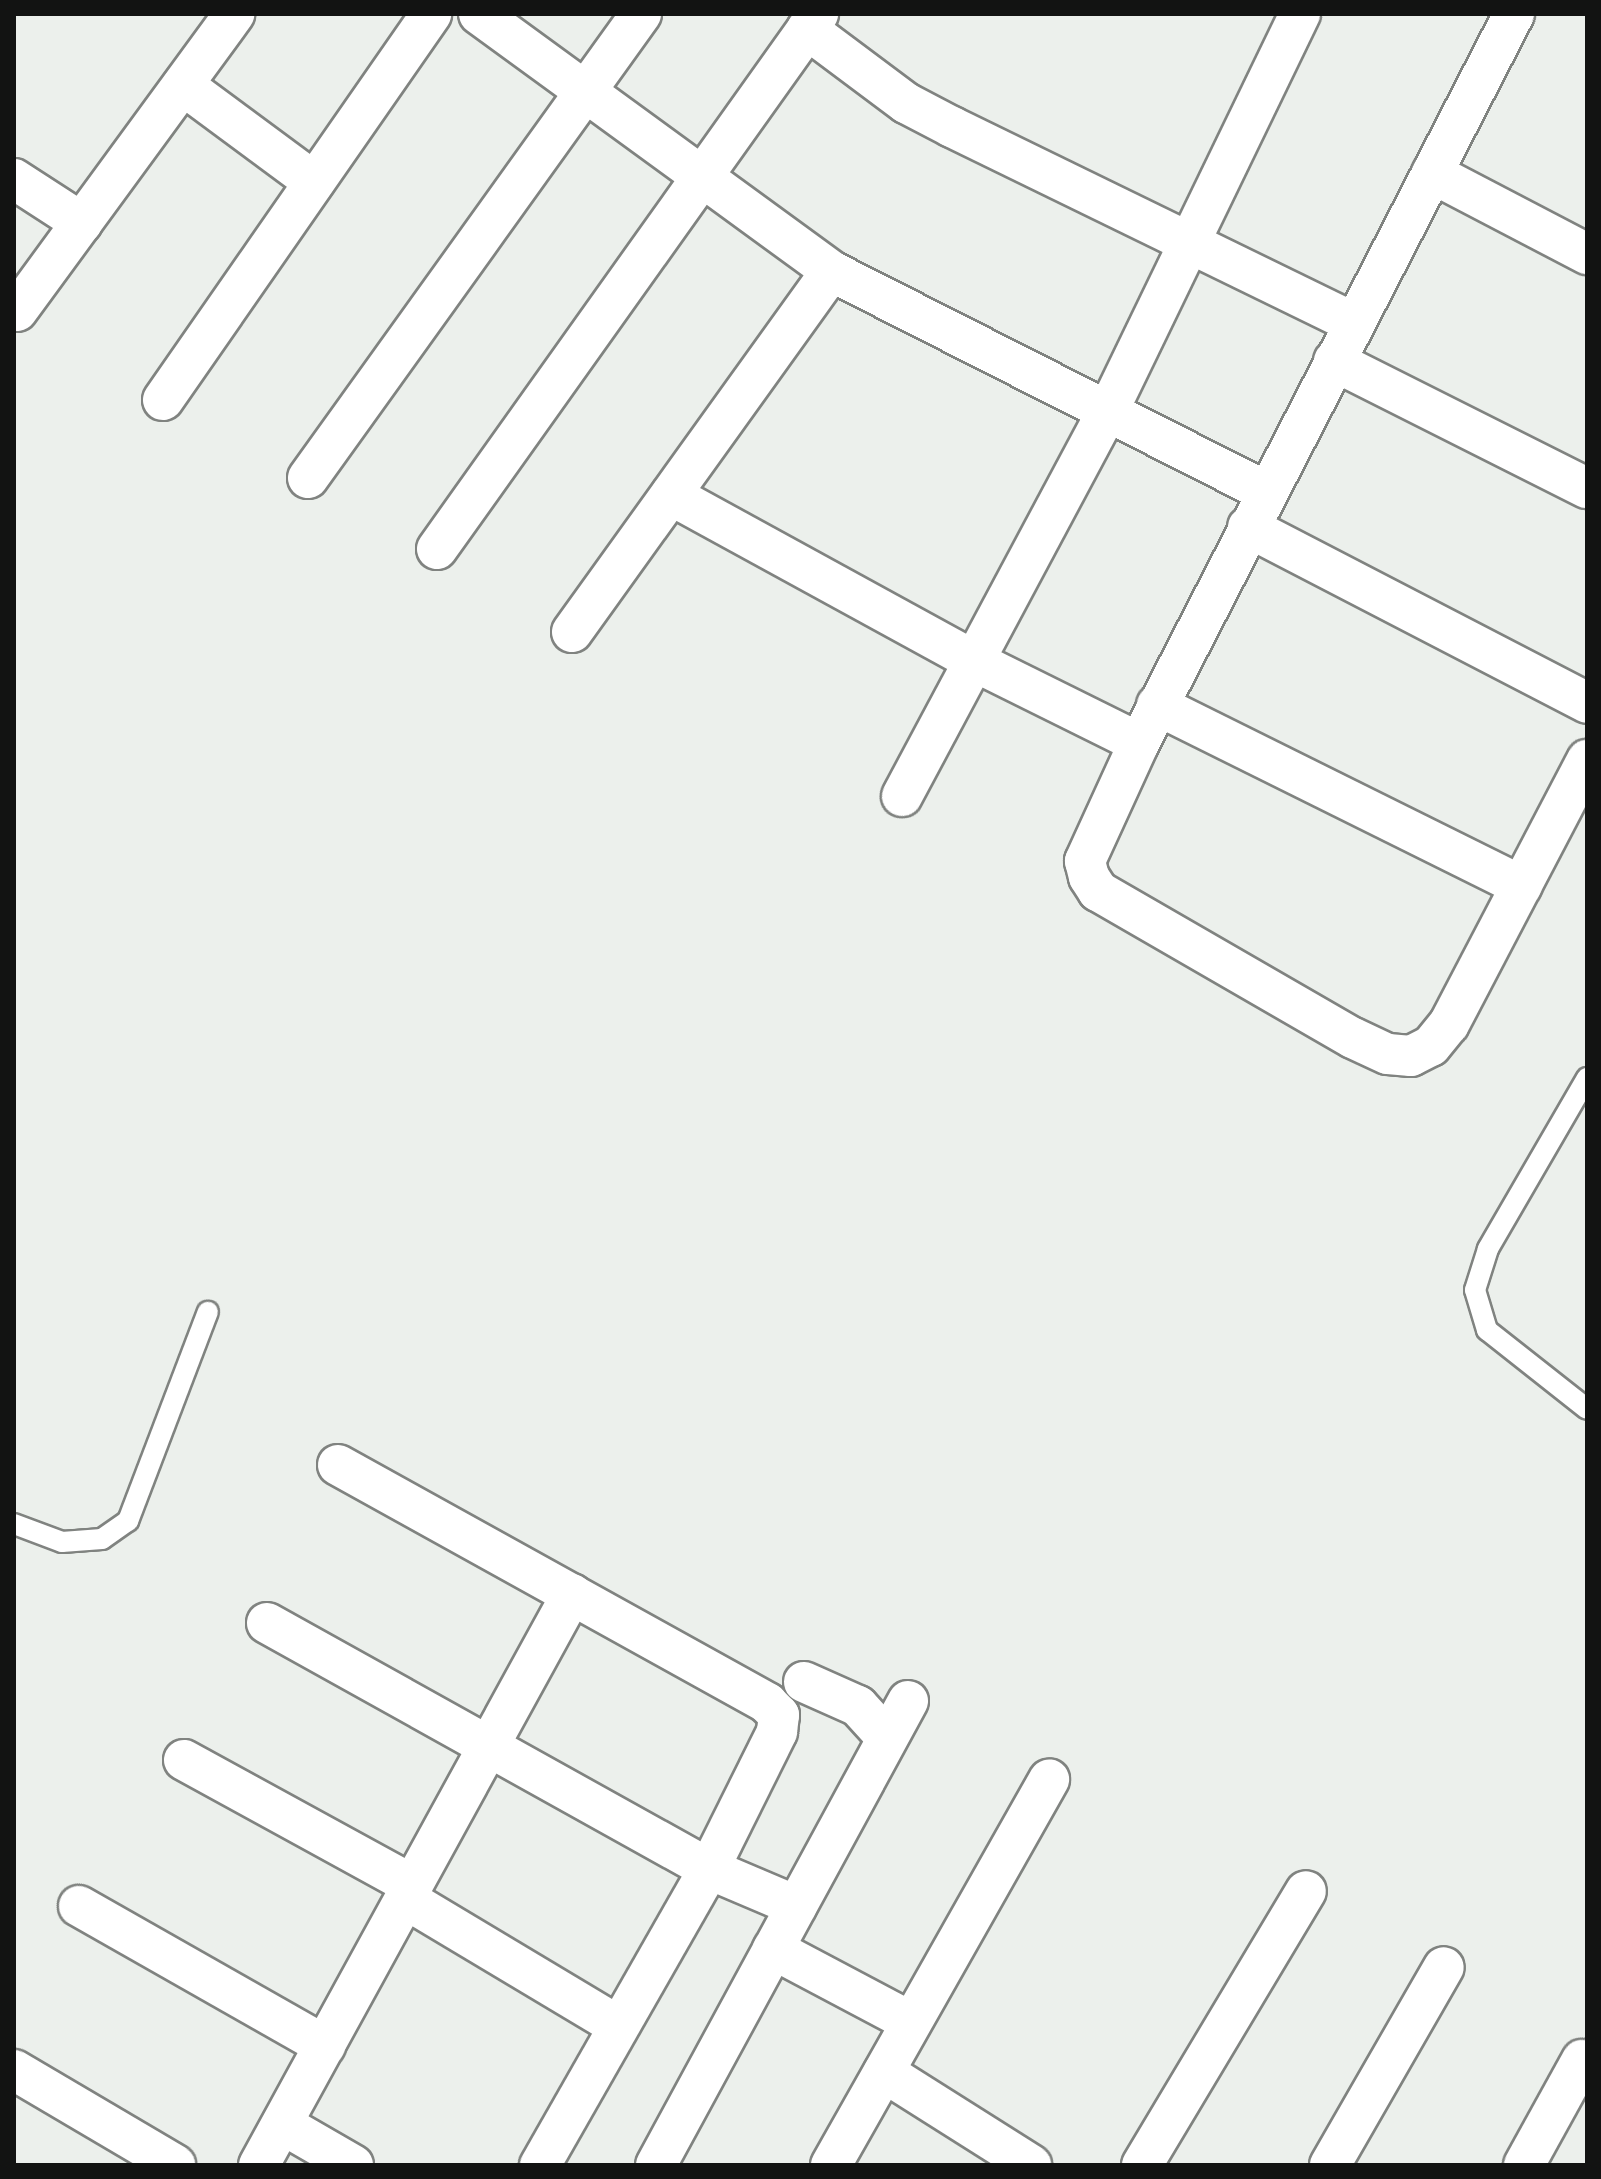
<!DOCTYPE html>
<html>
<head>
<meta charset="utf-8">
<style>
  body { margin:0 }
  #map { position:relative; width:1601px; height:2179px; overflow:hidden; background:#ecf0ec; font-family:Barlow,sans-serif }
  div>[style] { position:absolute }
  .roads { filter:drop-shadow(2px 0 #808380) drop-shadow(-2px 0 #808380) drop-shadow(0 2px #808380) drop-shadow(0 -2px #808380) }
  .lane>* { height:20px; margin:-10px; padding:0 10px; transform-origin:10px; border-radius:10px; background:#fff }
  .street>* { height:40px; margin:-20px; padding:0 20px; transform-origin:20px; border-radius:20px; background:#fff }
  span { translate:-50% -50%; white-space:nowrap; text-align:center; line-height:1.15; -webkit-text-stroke:6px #ecf0ec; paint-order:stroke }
  .frame { position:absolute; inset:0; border:16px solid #121312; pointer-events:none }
</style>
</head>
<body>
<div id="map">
  <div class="roads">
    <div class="lane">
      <i style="left:1587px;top:1078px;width:198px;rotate:120.1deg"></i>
      <i style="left:1488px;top:1249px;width:43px;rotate:107.6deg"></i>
      <i style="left:1475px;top:1290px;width:42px;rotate:73.3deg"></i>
      <i style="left:1487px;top:1330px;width:127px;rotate:38.3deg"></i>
      <i style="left:14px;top:1524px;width:51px;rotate:20.6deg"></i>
      <i style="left:62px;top:1542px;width:40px;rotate:-4.3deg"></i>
      <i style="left:102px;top:1539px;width:32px;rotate:-35deg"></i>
      <i style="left:128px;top:1521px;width:224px;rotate:-69.1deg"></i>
    </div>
    <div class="street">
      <i style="left:479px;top:14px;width:436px;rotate:36.1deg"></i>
      <i style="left:831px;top:271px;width:488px;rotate:26.9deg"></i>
      <i style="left:1514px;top:14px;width:820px;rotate:117.22deg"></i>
      <i style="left:1139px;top:743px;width:130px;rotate:114.6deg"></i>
      <i style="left:1085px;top:861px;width:16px;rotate:76deg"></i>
      <i style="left:1089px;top:877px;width:17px;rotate:57deg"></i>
      <i style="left:1098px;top:891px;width:294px;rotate:30deg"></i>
      <i style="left:1353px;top:1038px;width:38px;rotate:25deg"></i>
      <i style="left:1388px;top:1054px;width:23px;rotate:5deg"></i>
      <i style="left:1411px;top:1056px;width:22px;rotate:-27deg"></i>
      <i style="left:1431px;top:1046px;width:28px;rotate:-51deg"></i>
      <i style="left:1449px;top:1024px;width:298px;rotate:-62.4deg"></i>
      <i style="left:807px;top:29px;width:124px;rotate:36.8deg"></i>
      <i style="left:906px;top:103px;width:52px;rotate:27.6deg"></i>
      <i style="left:952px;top:127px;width:446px;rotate:26deg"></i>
      <i style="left:183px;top:85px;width:163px;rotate:36.5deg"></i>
      <i style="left:1432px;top:173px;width:175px;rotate:27.6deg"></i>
      <i style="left:14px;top:179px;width:81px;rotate:32.9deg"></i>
      <i style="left:17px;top:311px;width:368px;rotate:-53.8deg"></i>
      <i style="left:1334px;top:361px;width:283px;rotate:26.7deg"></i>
      <i style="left:163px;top:400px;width:470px;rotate:-55.2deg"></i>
      <i style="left:308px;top:478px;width:571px;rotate:-54.33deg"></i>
      <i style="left:671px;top:495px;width:345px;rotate:28.7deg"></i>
      <i style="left:974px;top:661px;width:184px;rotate:26.4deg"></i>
      <i style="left:1248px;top:527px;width:382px;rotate:27.4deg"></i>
      <i style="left:437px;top:549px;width:657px;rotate:-54.54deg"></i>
      <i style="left:572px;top:632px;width:444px;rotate:-54.3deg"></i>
      <i style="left:1157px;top:705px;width:407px;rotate:26.4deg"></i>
      <i style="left:902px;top:796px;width:437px;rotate:-61.9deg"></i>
      <i style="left:1108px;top:411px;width:441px;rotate:-64.2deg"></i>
      <i style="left:338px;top:1465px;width:491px;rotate:29deg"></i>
      <i style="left:767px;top:1703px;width:17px;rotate:45deg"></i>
      <i style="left:779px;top:1715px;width:17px;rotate:97deg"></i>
      <i style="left:777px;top:1732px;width:153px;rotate:116.4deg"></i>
      <i style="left:709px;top:1869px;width:341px;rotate:119.7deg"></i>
      <i style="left:267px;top:1623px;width:506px;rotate:29.1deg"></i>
      <i style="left:709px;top:1869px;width:95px;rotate:23deg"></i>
      <i style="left:804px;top:1682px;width:59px;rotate:24deg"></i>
      <i style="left:858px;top:1706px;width:43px;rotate:47.8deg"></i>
      <i style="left:184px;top:1760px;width:260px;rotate:28.7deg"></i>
      <i style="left:406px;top:1899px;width:247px;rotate:30.9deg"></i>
      <i style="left:79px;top:1906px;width:283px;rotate:29.6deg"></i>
      <i style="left:773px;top:1949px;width:156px;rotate:27.9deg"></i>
      <i style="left:14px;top:2070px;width:187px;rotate:30.5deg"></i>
      <i style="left:884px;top:2072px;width:174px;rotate:32.3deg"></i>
      <i style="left:282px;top:2124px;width:82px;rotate:30deg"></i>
      <i style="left:259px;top:2165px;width:651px;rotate:-61.27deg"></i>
      <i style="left:656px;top:2165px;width:528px;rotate:-61.49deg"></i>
      <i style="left:831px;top:2165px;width:443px;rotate:-60.5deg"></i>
      <i style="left:1142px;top:2165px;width:319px;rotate:-59.1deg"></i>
      <i style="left:1330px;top:2165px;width:228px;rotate:-60.1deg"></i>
      <i style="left:1524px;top:2165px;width:120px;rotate:-61.1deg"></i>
    </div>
  </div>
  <div class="frame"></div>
</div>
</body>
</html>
